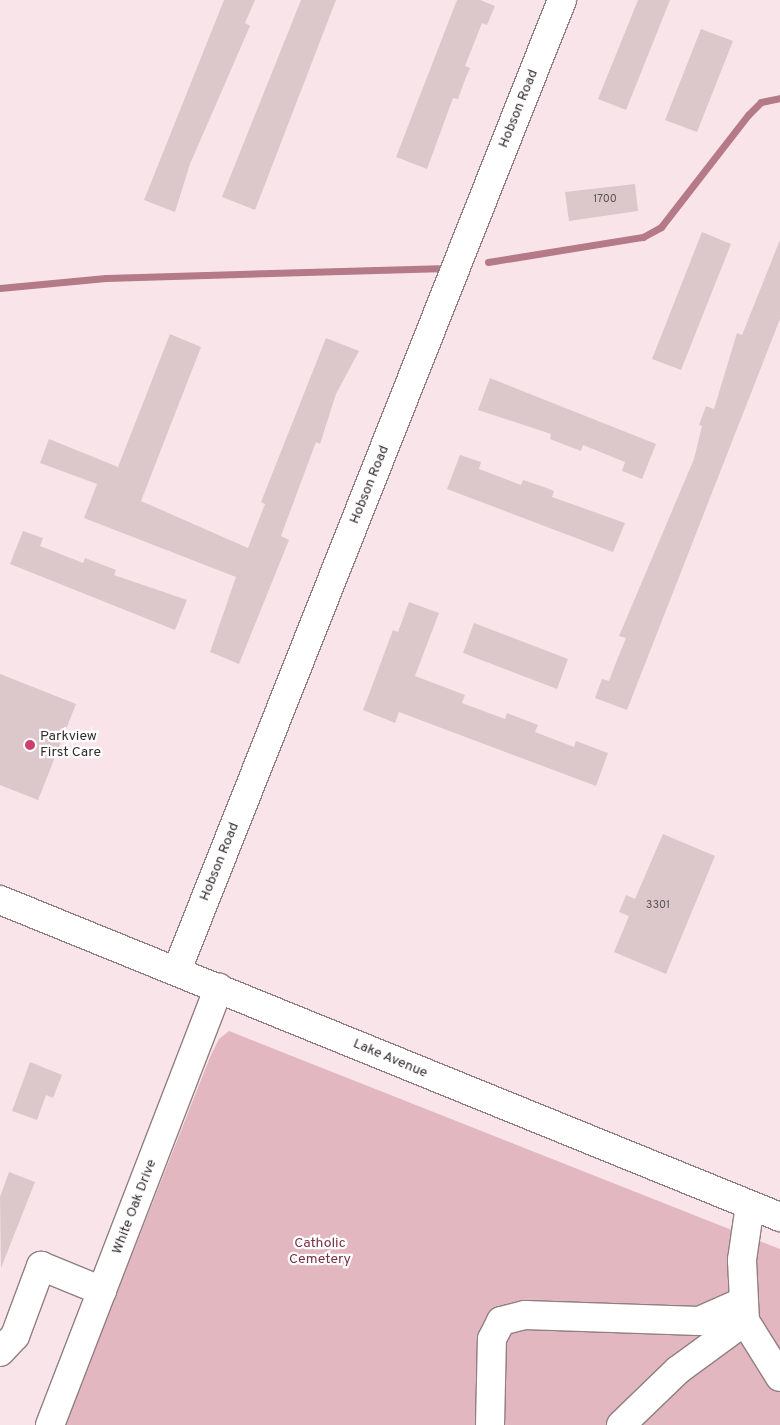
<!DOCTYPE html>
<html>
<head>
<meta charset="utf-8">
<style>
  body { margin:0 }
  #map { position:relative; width:780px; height:1425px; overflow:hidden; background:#f9e5e9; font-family:Overpass,sans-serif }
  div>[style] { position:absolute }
  .green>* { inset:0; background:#e2b7c0 }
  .stream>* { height:7px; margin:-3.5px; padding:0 3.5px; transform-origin:3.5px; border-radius:3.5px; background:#b57a88 }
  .building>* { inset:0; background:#dcc7cb }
  .roads { filter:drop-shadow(1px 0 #917e82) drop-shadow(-1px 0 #917e82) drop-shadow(0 1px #917e82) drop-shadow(0 -1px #917e82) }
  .minor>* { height:28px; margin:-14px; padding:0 14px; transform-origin:14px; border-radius:14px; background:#fff }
  .major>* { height:28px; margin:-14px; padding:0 14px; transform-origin:14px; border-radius:14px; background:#fff }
  .dots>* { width:14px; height:14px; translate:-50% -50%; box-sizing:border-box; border:2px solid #fff; border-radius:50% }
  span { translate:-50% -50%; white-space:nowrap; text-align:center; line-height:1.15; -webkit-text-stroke:4.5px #fff; paint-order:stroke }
  .number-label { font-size:11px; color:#5e5355 }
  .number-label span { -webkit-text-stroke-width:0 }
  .street-label { font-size:14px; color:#342c2e }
  .poi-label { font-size:14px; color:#342c2e }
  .left { translate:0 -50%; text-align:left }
  .park-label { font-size:14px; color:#792f45 }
</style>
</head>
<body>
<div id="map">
  <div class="green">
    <i style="clip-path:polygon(229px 1031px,780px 1249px,780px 1425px,65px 1425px,210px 1057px,219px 1039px)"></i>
  </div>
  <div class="stream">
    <i style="left:488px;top:262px;width:157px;rotate:-9.2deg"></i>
    <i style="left:643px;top:237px;width:21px;rotate:-29deg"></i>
    <i style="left:661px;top:227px;width:142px;rotate:-52.2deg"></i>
    <i style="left:748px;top:115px;width:18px;rotate:-45deg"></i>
    <i style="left:761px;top:102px;width:19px;rotate:-12deg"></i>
    <i style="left:0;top:288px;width:106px;rotate:-5.4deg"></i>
    <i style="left:106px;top:278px;width:332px;rotate:-1.7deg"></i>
  </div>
  <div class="building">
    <i style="clip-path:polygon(224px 0,255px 0,245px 23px,250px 26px,190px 164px,175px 212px,144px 200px)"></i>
    <i style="clip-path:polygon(301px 0,336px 0,255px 210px,222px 197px)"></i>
    <i style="clip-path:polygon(457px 0,480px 0,495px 6px,487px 25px,482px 23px,465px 66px,470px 68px,466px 77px,458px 99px,453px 98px,427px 169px,396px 157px)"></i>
    <i style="clip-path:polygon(638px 0,670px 0,626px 110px,598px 99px)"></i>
    <i style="clip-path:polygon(701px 29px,733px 41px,697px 132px,665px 120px)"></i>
    <i style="clip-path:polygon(635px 184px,638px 211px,569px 221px,565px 192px)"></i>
    <i style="clip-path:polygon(702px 232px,731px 244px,681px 370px,652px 359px)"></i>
    <i style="clip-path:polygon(780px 240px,780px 319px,627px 710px,595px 698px,602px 679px,609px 681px,615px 665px,626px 638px,619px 636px,694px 459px,702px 426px,699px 425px,706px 406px,714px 409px,737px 333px,742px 335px)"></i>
    <i style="clip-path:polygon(170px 334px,201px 347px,141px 501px,248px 548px,265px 504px,261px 502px,326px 338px,359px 351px,336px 394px,320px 444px,316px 442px,281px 536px,289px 540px,239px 664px,210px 652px,236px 577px,84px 518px,97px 484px,40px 463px,49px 439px,118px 467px)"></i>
    <i style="clip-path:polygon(490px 378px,656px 444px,642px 479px,622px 471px,625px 462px,583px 445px,581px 451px,550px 439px,551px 434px,478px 410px)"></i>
    <i style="clip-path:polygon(460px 455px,481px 462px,479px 469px,521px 485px,523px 480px,544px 487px,554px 491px,552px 497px,625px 523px,613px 552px,447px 489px)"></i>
    <i style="clip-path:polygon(23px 531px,43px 538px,40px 546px,83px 563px,85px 558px,116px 570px,114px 575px,187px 600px,175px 630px,10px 564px)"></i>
    <i style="clip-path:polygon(409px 602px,439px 613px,415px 676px,465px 695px,462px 703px,505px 719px,507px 713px,528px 721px,538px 725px,535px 732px,574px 747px,576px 741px,608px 753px,596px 786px,399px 712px,395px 723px,363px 710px,393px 630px,398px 632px)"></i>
    <i style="clip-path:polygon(474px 623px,568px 659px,557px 689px,463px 653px)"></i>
    <i style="clip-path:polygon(0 674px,76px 704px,38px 800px,0 785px)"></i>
    <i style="clip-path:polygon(663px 834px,715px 856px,666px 974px,614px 952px,629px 916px,619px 912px,626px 895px,635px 899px)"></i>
    <i style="clip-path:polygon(30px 1062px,62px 1075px,53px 1098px,46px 1095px,37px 1120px,12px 1111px)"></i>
    <i style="clip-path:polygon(9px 1172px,35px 1182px,1px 1268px,0 1197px)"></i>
  </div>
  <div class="roads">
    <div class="minor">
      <i style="left:177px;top:970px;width:1044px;rotate:-68.35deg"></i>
      <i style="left:750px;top:1205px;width:56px;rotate:98.3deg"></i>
      <i style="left:742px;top:1260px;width:61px;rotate:87.2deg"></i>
      <i style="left:745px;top:1321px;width:66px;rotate:58deg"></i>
      <i style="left:0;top:1352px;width:22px;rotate:-47deg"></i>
      <i style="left:15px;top:1336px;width:75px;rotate:-69.6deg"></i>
      <i style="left:41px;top:1266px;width:66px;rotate:22.3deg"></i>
      <i style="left:50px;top:1425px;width:469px;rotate:-68.9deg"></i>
      <i style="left:490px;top:1425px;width:86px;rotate:-88.7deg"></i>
      <i style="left:492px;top:1339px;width:20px;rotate:-63deg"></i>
      <i style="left:501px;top:1321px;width:25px;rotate:-14deg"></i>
      <i style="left:525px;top:1315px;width:174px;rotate:2deg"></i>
      <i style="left:699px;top:1321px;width:47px;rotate:-23.8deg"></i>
      <i style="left:621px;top:1425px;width:79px;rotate:-44deg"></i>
      <i style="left:678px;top:1370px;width:83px;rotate:-36.2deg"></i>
    </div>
    <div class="major">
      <i style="left:0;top:900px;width:842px;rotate:22.12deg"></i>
    </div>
  </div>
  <div class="dots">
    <i style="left:30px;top:745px;background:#cb3e6d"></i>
  </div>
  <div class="number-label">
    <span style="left:605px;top:199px">1700</span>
    <span style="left:658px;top:905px">3301</span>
  </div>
  <div class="street-label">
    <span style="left:519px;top:109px;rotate:-68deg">Hobson Road</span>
    <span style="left:370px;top:485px;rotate:-68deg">Hobson Road</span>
    <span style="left:220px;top:862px;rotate:-68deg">Hobson Road</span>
    <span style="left:390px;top:1059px;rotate:23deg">Lake Avenue</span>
    <span style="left:135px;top:1207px;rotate:-69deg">White Oak Drive</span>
  </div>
  <div class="poi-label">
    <span class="left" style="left:40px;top:745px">Parkview<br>First Care</span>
  </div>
  <div class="park-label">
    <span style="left:320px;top:1252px">Catholic<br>Cemetery</span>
  </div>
</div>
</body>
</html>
